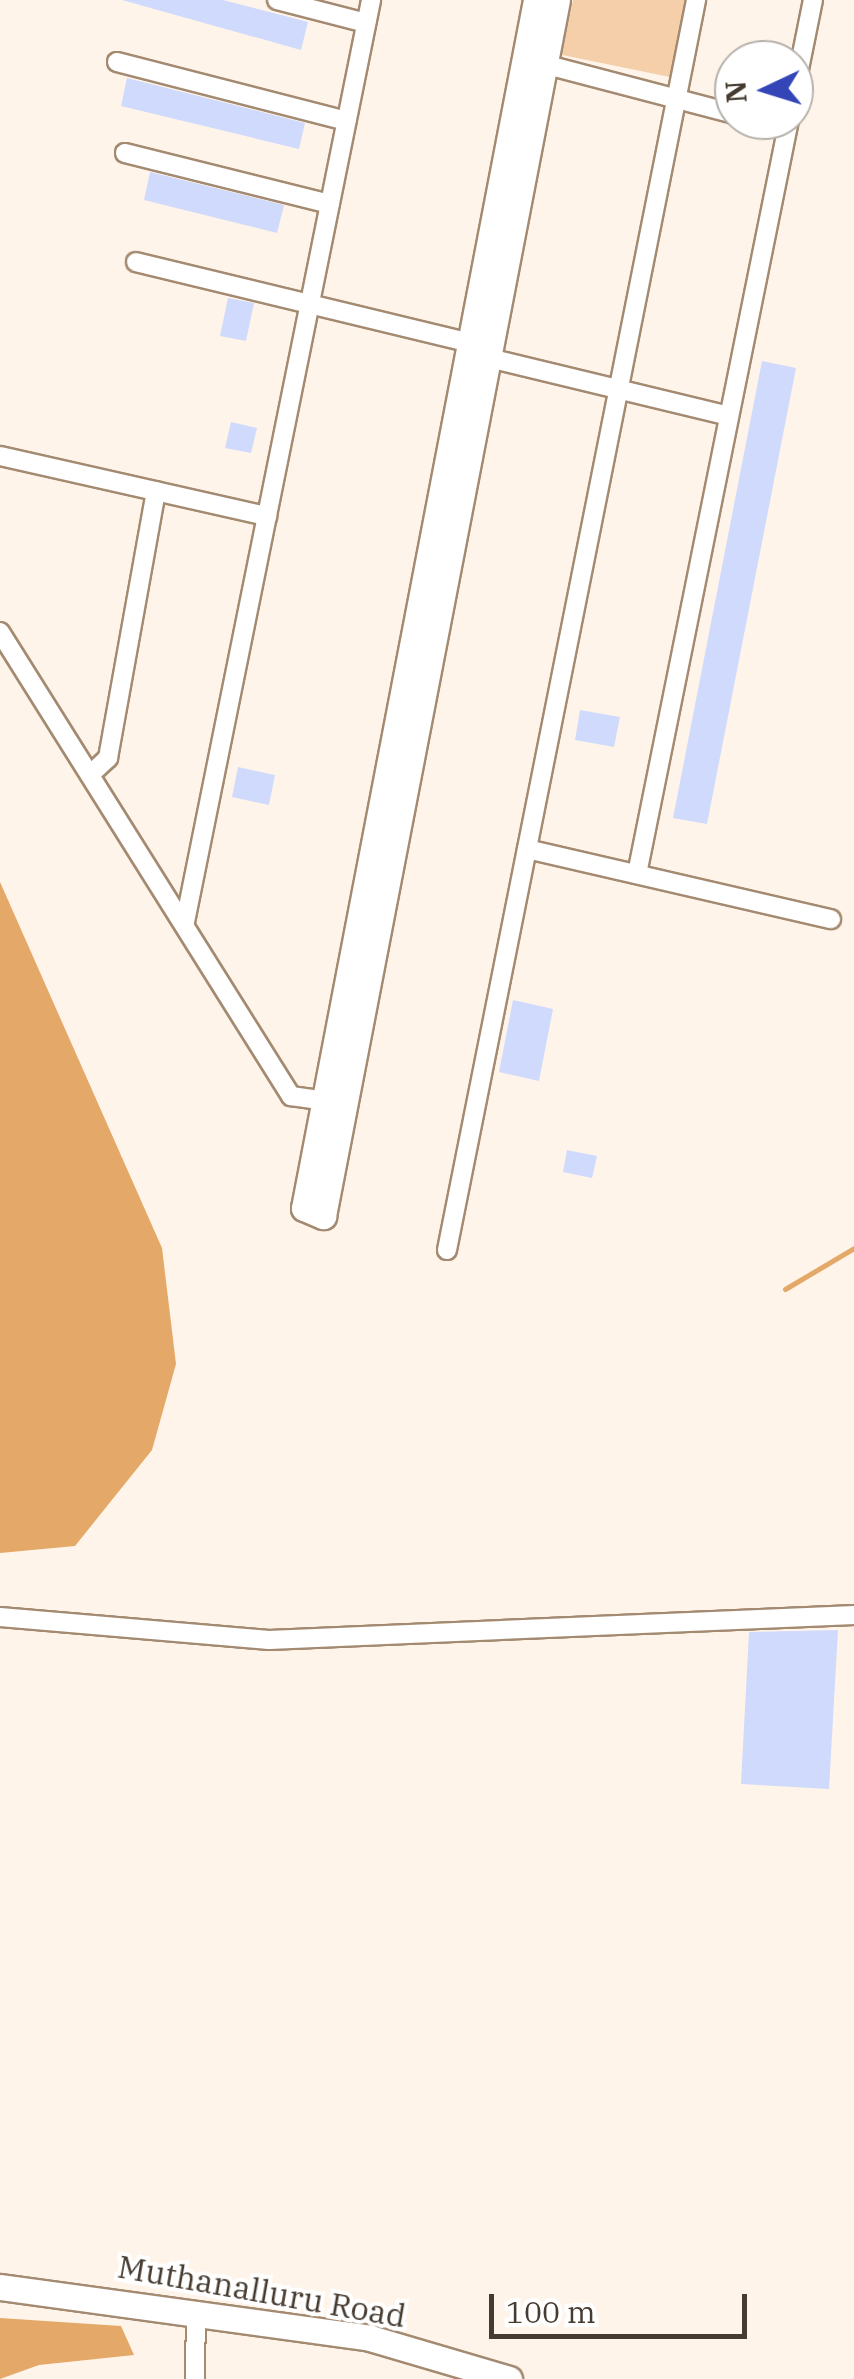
<!DOCTYPE html>
<html>
<head>
<meta charset="utf-8">
<style>
  body { margin:0 }
  #map { position:relative; width:854px; height:2379px; overflow:hidden; background:#fff4e9; font-family:"IBM Plex Serif",serif }
  div>[style] { position:absolute }
  .green>* { inset:0; background:#f5cfaa }
  .water>* { inset:0; background:#e4a868 }
  .stream>* { height:5px; margin:-2.5px; padding:0 2.5px; transform-origin:2.5px; border-radius:2.5px; background:#e4a868 }
  .building>* { inset:0; background:#cfdafc }
  .roads { filter:drop-shadow(2px 0 #a38a71) drop-shadow(-2px 0 #a38a71) drop-shadow(0 2px #a38a71) drop-shadow(0 -2px #a38a71) }
  .street>* { height:18px; margin:-9px; padding:0 9px; transform-origin:9px; border-radius:9px; background:#fff }
  .secondary>* { height:25px; margin:-12.5px; padding:0 12.5px; transform-origin:12.5px; border-radius:12.5px; background:#fff }
  span { translate:-50% -50%; white-space:nowrap; text-align:center; line-height:1.15; -webkit-text-stroke:8px #fff; paint-order:stroke }
  .street-label { font-size:32px; color:#463b30 }
  .north { position:absolute; left:714px; top:40px; width:100px; height:100px; box-sizing:border-box; background:#fff; border:2px solid #b5b1ac; border-radius:50%; rotate:266deg; font-size:28px; font-weight:700; line-height:40px; text-align:center; color:#463b30 }
  .north::after { content:''; display:block; margin:auto; width:35px; height:45px; background:#3345b7; clip-path:polygon(50% 0,100% 100%,50% 72%,0 100%) }
  .scale { position:absolute; left:489px; top:2294px; width:258px; height:45px; box-sizing:border-box; border:5px solid #463b30; border-top:0; padding-left:12px; font-size:30px; line-height:35px; white-space:nowrap; color:#463b30; -webkit-text-stroke:8px #fff; paint-order:stroke }
</style>
</head>
<body>
<div id="map">
  <div class="green">
    <i style="clip-path:polygon(573px 0,685px 0,670px 77px,562px 55px)"></i>
  </div>
  <div class="water">
    <i style="clip-path:polygon(0 882px,162px 1248px,176px 1364px,152px 1450px,75px 1546px,0 1553px)"></i>
    <i style="clip-path:polygon(0 2318px,121px 2326px,134px 2355px,39px 2365px,0 2379px)"></i>
  </div>
  <div class="stream">
    <i style="left:785px;top:1289px;width:80px;rotate:-30.7deg"></i>
  </div>
  <div class="building">
    <i style="clip-path:polygon(122px 0,223px 0,308px 22px,301px 50px)"></i>
    <i style="clip-path:polygon(127px 78px,305px 123px,299px 149px,121px 106px)"></i>
    <i style="clip-path:polygon(150px 172px,284px 205px,277px 233px,144px 200px)"></i>
    <i style="clip-path:polygon(228px 298px,254px 303px,246px 341px,220px 336px)"></i>
    <i style="clip-path:polygon(762px 361px,796px 368px,707px 824px,673px 818px)"></i>
    <i style="clip-path:polygon(231px 422px,257px 428px,251px 453px,225px 448px)"></i>
    <i style="clip-path:polygon(580px 710px,620px 717px,614px 747px,575px 740px)"></i>
    <i style="clip-path:polygon(238px 767px,275px 775px,269px 805px,232px 797px)"></i>
    <i style="clip-path:polygon(513px 1000px,553px 1009px,539px 1081px,499px 1072px)"></i>
    <i style="clip-path:polygon(567px 1150px,597px 1156px,592px 1178px,563px 1172px)"></i>
    <i style="clip-path:polygon(838px 1630px,829px 1789px,741px 1784px,749px 1632px)"></i>
  </div>
  <div class="roads">
    <div class="street">
      <i style="left:277px;top:0;width:92px;rotate:14.5deg"></i>
      <i style="left:117px;top:62px;width:237px;rotate:14.4deg"></i>
      <i style="left:536px;top:62px;width:205px;rotate:14.7deg"></i>
      <i style="left:794px;top:94px;width:96px;rotate:-78.6deg"></i>
      <i style="left:757px;top:120px;width:31px;rotate:15deg"></i>
      <i style="left:125px;top:153px;width:211px;rotate:14deg"></i>
      <i style="left:136px;top:262px;width:345px;rotate:13.6deg"></i>
      <i style="left:477px;top:355px;width:259px;rotate:13.6deg"></i>
      <i style="left:0;top:456px;width:274px;rotate:12.7deg"></i>
      <i style="left:0;top:632px;width:548px;rotate:57.91deg"></i>
      <i style="left:291px;top:1096px;width:34px;rotate:8deg"></i>
      <i style="left:93px;top:772px;width:21px;rotate:-43deg"></i>
      <i style="left:108px;top:758px;width:271px;rotate:-79.8deg"></i>
      <i style="left:527px;top:849px;width:312px;rotate:13deg"></i>
      <i style="left:637px;top:874px;width:769px;rotate:-78.6deg"></i>
      <i style="left:185px;top:922px;width:941px;rotate:-78.59deg"></i>
      <i style="left:447px;top:1250px;width:1275px;rotate:-78.73deg"></i>
      <i style="left:0;top:1617px;width:270px;rotate:4.9deg"></i>
      <i style="left:269px;top:1640px;width:586px;rotate:-2.45deg"></i>
      <i style="left:195px;top:2379px;width:68px;rotate:-89.2deg"></i>
    </div>
    <div class="secondary">
      <i style="left:536px;top:0;width:1230px;rotate:100.87deg"></i>
      <i style="left:304px;top:1208px;width:21px;rotate:23deg"></i>
      <i style="left:323px;top:1216px;width:1238px;rotate:-79.11deg"></i>
      <i style="left:0;top:2287px;width:373px;rotate:7.8deg"></i>
      <i style="left:370px;top:2338px;width:145px;rotate:16.4deg"></i>
    </div>
  </div>
  <div class="street-label">
    <span style="left:262px;top:2291px;rotate:10deg">Muthanalluru Road</span>
  </div>
  <div class="north">N</div>
  <div class="scale">100 m</div>
</div>
</body>
</html>
